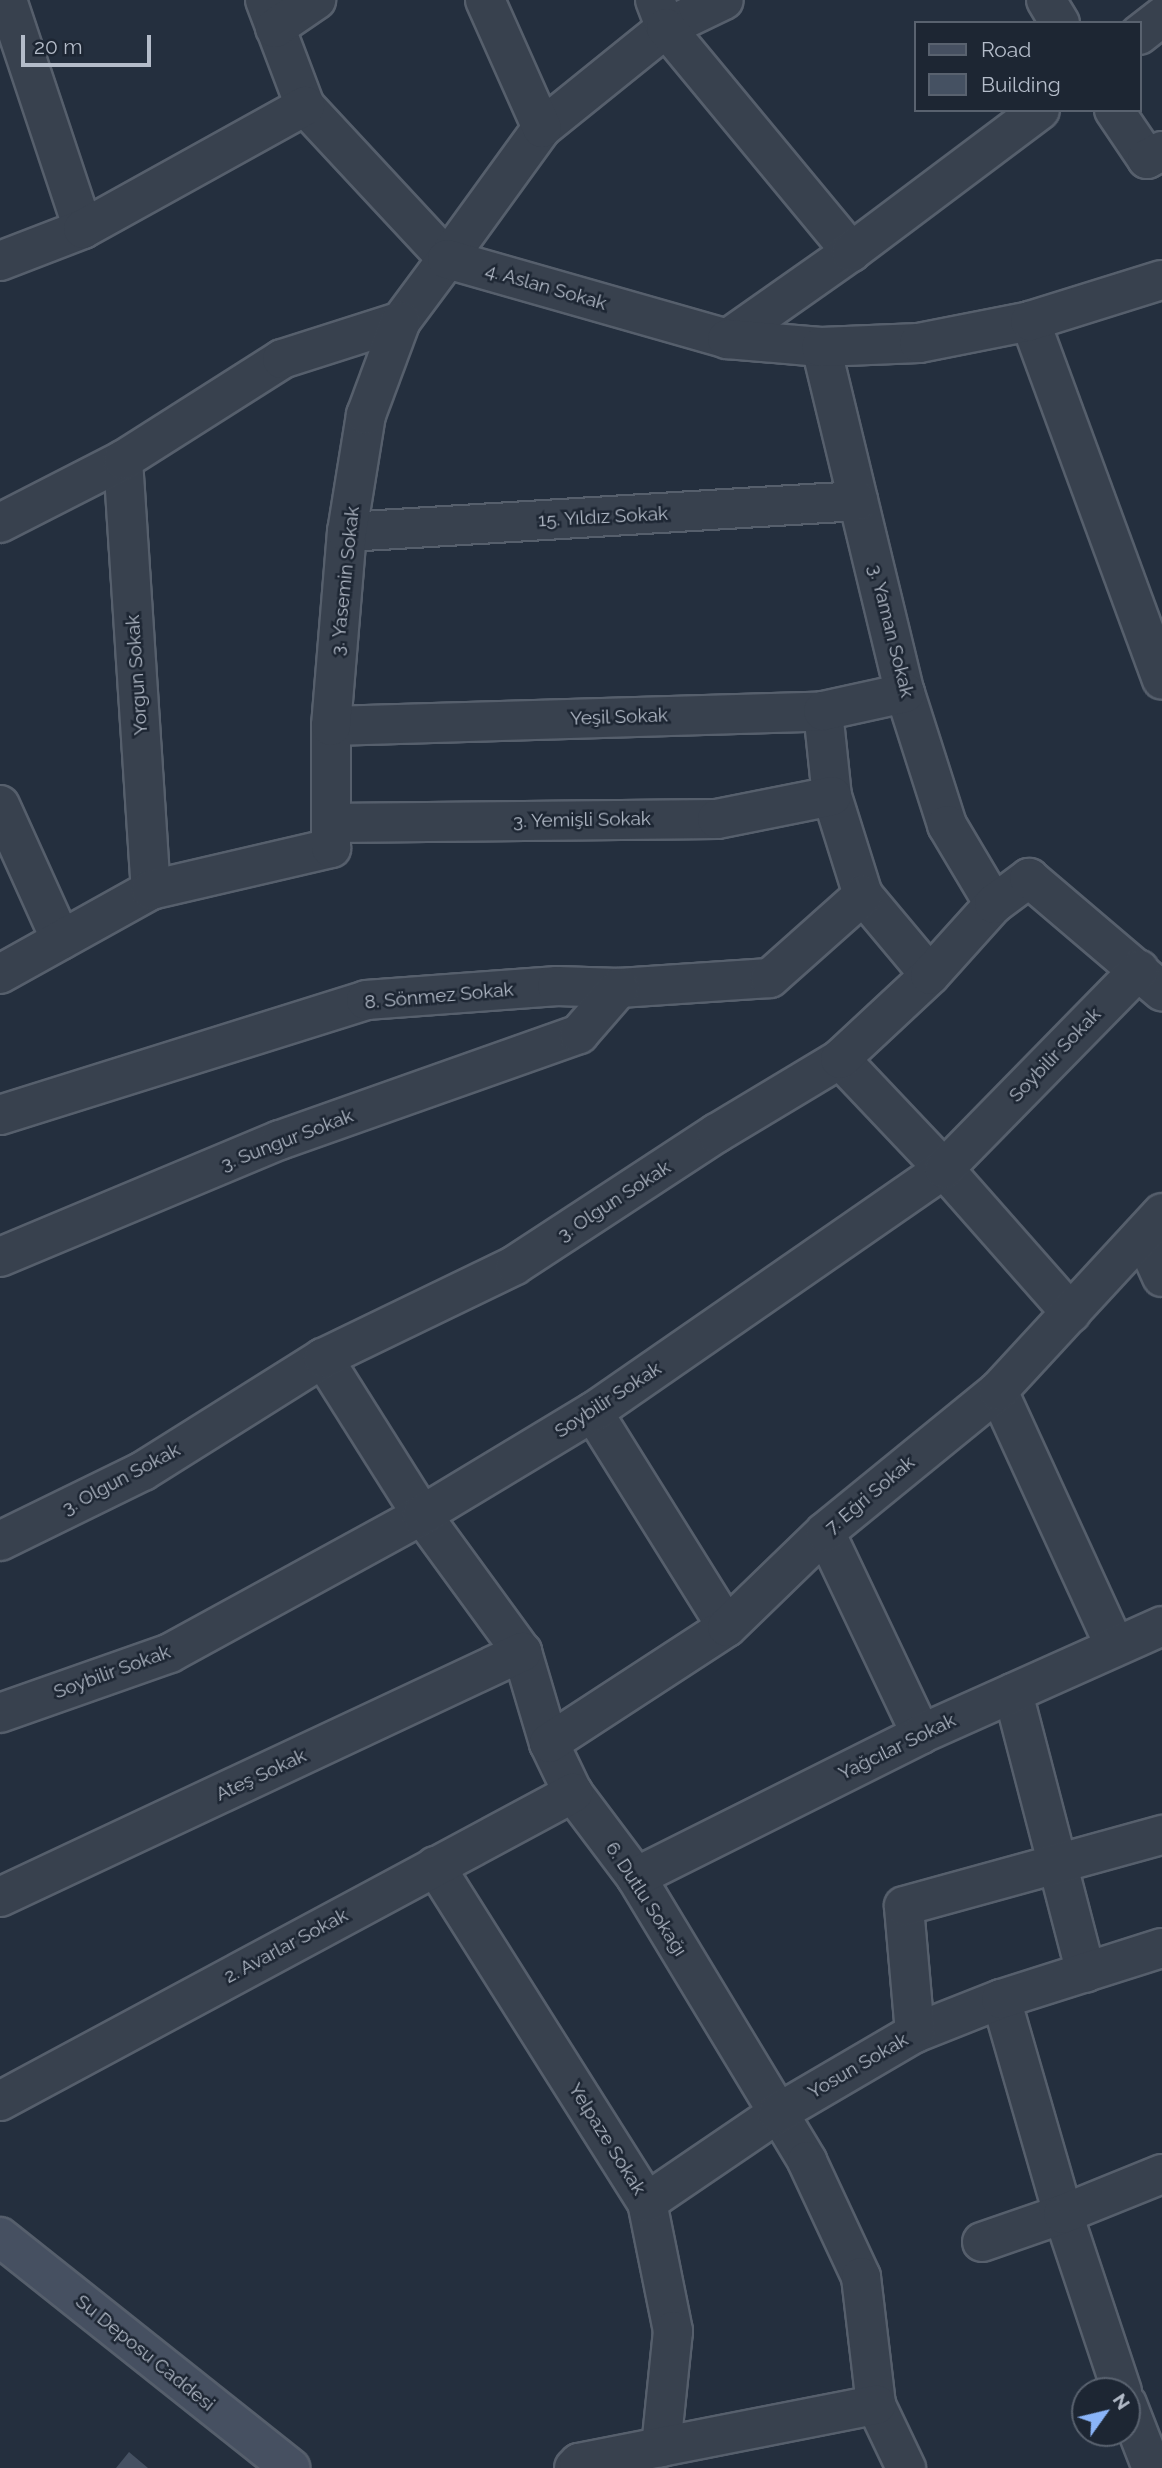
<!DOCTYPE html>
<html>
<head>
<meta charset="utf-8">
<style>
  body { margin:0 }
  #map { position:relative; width:1162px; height:2468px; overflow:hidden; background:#242f3e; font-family:Raleway,sans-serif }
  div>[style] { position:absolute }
  .building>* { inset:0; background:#455162 }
  .roads { filter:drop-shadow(2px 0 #565f6c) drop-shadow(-2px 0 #565f6c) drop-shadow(0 2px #565f6c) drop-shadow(0 -2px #565f6c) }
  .street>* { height:38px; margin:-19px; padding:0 19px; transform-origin:19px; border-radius:19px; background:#38414e }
  .secondary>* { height:38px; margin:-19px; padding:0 19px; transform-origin:19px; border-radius:19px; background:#465061 }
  span { translate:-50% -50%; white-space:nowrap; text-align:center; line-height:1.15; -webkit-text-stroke:5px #1d2633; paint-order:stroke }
  .street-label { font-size:19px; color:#b4bcc9 }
  .legend { position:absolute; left:914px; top:21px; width:228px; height:91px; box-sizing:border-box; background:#1d2633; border:2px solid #59626f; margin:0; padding:9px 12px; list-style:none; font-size:21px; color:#b4bcc9 }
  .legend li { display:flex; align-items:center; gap:14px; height:35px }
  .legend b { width:35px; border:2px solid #59626f }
  .north { position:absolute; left:1071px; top:2377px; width:70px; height:70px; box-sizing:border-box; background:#1d2633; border:2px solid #59626f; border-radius:50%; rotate:56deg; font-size:19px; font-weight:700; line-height:28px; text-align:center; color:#b4bcc9 }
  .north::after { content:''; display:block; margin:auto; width:24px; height:32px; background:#8ab4f8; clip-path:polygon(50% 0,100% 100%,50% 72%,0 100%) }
  .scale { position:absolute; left:21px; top:35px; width:130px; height:32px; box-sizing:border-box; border:4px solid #b4bcc9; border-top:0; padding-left:9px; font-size:21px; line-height:24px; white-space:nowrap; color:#b4bcc9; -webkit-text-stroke:5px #1d2633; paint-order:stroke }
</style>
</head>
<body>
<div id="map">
  <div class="building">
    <i style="clip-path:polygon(129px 2452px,148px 2468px,116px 2468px)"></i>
  </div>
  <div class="roads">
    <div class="street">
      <i style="left:7px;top:0;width:241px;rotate:71.6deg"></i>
      <i style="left:265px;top:0;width:113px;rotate:69.3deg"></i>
      <i style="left:305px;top:106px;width:209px;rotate:47.1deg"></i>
      <i style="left:447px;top:259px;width:162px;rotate:-54.1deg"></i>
      <i style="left:542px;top:128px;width:159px;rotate:-38.9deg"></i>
      <i style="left:666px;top:28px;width:64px;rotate:-25.8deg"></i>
      <i style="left:485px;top:0;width:140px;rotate:66deg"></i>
      <i style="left:655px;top:0;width:30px;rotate:69deg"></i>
      <i style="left:666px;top:28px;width:291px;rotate:50.4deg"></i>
      <i style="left:1046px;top:0;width:27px;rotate:59deg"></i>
      <i style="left:275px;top:28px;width:50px;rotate:-34.3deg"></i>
      <i style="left:1139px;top:35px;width:29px;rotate:-38deg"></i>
      <i style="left:1114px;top:110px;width:59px;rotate:56deg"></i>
      <i style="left:1147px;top:159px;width:17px;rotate:-28deg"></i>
      <i style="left:0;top:261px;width:89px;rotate:-21.1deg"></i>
      <i style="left:83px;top:229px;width:254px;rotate:-29deg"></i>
      <i style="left:1030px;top:321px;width:382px;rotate:69.8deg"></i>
      <i style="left:727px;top:339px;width:151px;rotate:-35.1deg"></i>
      <i style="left:851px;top:252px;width:236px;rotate:-36.9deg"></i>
      <i style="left:821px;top:347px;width:356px;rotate:76.4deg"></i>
      <i style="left:905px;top:693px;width:139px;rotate:72.3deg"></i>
      <i style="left:947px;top:825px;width:92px;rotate:59.3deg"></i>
      <i style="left:123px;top:460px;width:431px;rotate:86.3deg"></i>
      <i style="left:0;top:523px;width:138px;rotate:-27.1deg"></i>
      <i style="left:123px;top:460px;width:188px;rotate:-32.4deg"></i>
      <i style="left:282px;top:359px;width:125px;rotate:-17.7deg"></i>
      <i style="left:401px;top:321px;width:77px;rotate:-53.4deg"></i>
      <i style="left:447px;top:259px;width:291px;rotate:15.9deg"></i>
      <i style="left:727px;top:339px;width:94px;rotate:4.9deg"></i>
      <i style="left:821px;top:347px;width:98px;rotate:-2.3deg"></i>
      <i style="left:919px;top:343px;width:113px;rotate:-11.2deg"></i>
      <i style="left:1030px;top:321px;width:138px;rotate:-17.3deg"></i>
      <i style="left:347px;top:532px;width:512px;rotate:-3.47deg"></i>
      <i style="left:823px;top:711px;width:85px;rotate:84deg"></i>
      <i style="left:832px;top:796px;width:104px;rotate:72.6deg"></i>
      <i style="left:863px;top:895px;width:104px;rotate:50.1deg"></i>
      <i style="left:331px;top:726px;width:492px;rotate:-1.7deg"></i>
      <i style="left:823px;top:711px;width:84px;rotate:-12.4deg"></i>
      <i style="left:0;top:805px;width:148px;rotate:65.7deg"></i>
      <i style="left:331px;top:823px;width:386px;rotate:-0.6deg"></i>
      <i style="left:717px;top:819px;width:117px;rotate:-11.3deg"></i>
      <i style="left:0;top:974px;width:173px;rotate:-29.1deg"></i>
      <i style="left:151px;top:890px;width:185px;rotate:-13.1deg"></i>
      <i style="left:331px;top:848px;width:122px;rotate:-90deg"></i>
      <i style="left:331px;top:726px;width:195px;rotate:-85.3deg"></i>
      <i style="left:347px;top:532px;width:119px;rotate:-80.8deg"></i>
      <i style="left:366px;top:415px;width:100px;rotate:-69.6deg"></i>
      <i style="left:840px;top:1059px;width:151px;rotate:46.6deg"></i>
      <i style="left:944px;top:1169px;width:192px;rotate:48.6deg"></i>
      <i style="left:0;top:1115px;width:384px;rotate:-17.4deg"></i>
      <i style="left:366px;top:1000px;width:192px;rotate:-4.2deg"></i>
      <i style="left:557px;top:986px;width:62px;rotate:1.8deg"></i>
      <i style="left:619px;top:988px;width:151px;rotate:-3.8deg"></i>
      <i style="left:770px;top:978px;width:125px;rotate:-41.7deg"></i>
      <i style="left:1143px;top:1235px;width:46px;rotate:65.7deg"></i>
      <i style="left:0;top:1257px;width:303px;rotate:-22.7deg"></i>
      <i style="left:280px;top:1140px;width:317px;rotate:-19.5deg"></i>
      <i style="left:579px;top:1034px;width:61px;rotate:-49deg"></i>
      <i style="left:323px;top:1358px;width:186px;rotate:57.8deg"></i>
      <i style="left:422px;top:1515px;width:170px;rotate:53.9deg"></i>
      <i style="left:522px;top:1652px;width:95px;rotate:73.5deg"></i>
      <i style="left:549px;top:1743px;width:55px;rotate:64.4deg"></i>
      <i style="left:573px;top:1793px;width:105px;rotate:53.1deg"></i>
      <i style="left:636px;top:1877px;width:332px;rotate:58.9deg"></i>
      <i style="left:807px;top:2161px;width:128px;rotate:65deg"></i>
      <i style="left:861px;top:2277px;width:129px;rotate:83.3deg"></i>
      <i style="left:876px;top:2405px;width:70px;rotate:64.5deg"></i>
      <i style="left:998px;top:1391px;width:281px;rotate:65.4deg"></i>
      <i style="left:593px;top:1412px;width:253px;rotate:58.1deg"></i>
      <i style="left:825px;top:1532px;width:224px;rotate:64.6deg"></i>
      <i style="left:0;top:1541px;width:159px;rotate:-26.1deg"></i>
      <i style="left:143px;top:1471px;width:213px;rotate:-32.1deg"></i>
      <i style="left:323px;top:1358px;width:213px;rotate:-25.8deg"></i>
      <i style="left:515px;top:1265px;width:241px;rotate:-33.2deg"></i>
      <i style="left:717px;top:1133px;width:144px;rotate:-31deg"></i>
      <i style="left:840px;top:1059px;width:123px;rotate:-43deg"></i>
      <i style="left:930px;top:975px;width:96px;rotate:-48deg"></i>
      <i style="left:994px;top:904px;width:44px;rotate:-36.6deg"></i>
      <i style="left:1029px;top:878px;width:175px;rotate:40.4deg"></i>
      <i style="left:1013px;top:1693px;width:289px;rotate:75.4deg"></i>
      <i style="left:0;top:1713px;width:180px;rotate:-19.4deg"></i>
      <i style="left:170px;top:1653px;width:287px;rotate:-28.7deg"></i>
      <i style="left:422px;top:1515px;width:200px;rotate:-31.1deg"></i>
      <i style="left:593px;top:1412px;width:427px;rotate:-34.7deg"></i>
      <i style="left:944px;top:1169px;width:279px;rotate:-45.6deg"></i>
      <i style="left:549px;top:1743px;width:212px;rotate:-33.1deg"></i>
      <i style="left:727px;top:1627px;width:136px;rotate:-44.1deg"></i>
      <i style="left:825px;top:1532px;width:223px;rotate:-39.2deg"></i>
      <i style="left:998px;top:1391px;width:242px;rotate:-47.3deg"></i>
      <i style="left:435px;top:1866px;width:397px;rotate:57.8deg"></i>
      <i style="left:647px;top:2202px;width:132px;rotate:78.6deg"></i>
      <i style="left:673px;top:2331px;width:117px;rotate:95.9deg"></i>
      <i style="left:636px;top:1877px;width:319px;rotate:-26.6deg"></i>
      <i style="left:921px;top:1734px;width:264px;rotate:-24.1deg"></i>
      <i style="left:0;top:1897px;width:577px;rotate:-25.14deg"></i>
      <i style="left:1001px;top:1999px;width:224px;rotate:73.9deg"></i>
      <i style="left:1063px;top:2214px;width:187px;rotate:71.6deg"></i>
      <i style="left:915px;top:2033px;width:92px;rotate:-21.6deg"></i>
      <i style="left:1001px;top:1999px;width:169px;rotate:-17.6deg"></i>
      <i style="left:0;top:2101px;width:651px;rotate:-28.26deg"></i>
      <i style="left:647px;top:2202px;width:158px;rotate:-34.2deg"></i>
      <i style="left:778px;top:2113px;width:159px;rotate:-30.3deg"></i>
      <i style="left:915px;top:2033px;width:127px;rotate:-95deg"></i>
      <i style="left:904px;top:1906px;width:268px;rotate:-15.4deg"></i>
      <i style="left:982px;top:2242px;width:86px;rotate:-19.1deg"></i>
      <i style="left:1063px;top:2214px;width:107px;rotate:-22deg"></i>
      <i style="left:1127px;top:2404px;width:69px;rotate:68.7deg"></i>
      <i style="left:574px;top:2468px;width:7px;rotate:-45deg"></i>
      <i style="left:579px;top:2463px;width:303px;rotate:-11.1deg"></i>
    </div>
    <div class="secondary">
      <i style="left:0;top:2237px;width:371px;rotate:38.5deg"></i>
    </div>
  </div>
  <div class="street-label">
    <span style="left:546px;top:287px;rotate:16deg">4. Aslan Sokak</span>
    <span style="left:603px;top:517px;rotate:-3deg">15. Yıldız Sokak</span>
    <span style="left:345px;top:581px;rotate:-84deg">3. Yasemin Sokak</span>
    <span style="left:891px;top:631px;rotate:76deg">3. Yaman Sokak</span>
    <span style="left:137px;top:675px;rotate:-94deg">Yorgun Sokak</span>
    <span style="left:619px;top:717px;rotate:-2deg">Yeşil Sokak</span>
    <span style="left:582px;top:820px;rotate:-1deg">3. Yemişli Sokak</span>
    <span style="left:439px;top:996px;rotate:-5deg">8. Sönmez Sokak</span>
    <span style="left:1055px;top:1055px;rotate:-46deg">Soybilir Sokak</span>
    <span style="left:287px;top:1140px;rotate:-21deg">3. Sungur Sokak</span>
    <span style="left:614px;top:1201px;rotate:-33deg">3. Olgun Sokak</span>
    <span style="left:608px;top:1400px;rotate:-33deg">Soybilir Sokak</span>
    <span style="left:121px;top:1479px;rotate:-28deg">3. Olgun Sokak</span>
    <span style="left:870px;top:1495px;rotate:-40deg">7. Eğri Sokak</span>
    <span style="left:112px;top:1672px;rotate:-20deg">Soybilir Sokak</span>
    <span style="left:897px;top:1747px;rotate:-26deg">Yağcılar Sokak</span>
    <span style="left:261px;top:1775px;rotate:-25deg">Ateş Sokak</span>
    <span style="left:646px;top:1899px;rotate:57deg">6. Dutlu Sokağı</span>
    <span style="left:286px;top:1946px;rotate:-28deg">2. Avarlar Sokak</span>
    <span style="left:858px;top:2066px;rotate:-30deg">Yosun Sokak</span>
    <span style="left:607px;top:2139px;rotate:58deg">Yelpaze Sokak</span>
    <span style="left:145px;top:2353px;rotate:39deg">Su Deposu Caddesi</span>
  </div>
  <ul class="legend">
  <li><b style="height:9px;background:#465061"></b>Road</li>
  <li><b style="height:19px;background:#455162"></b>Building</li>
  </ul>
  <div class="north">N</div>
  <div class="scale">20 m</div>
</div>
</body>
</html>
